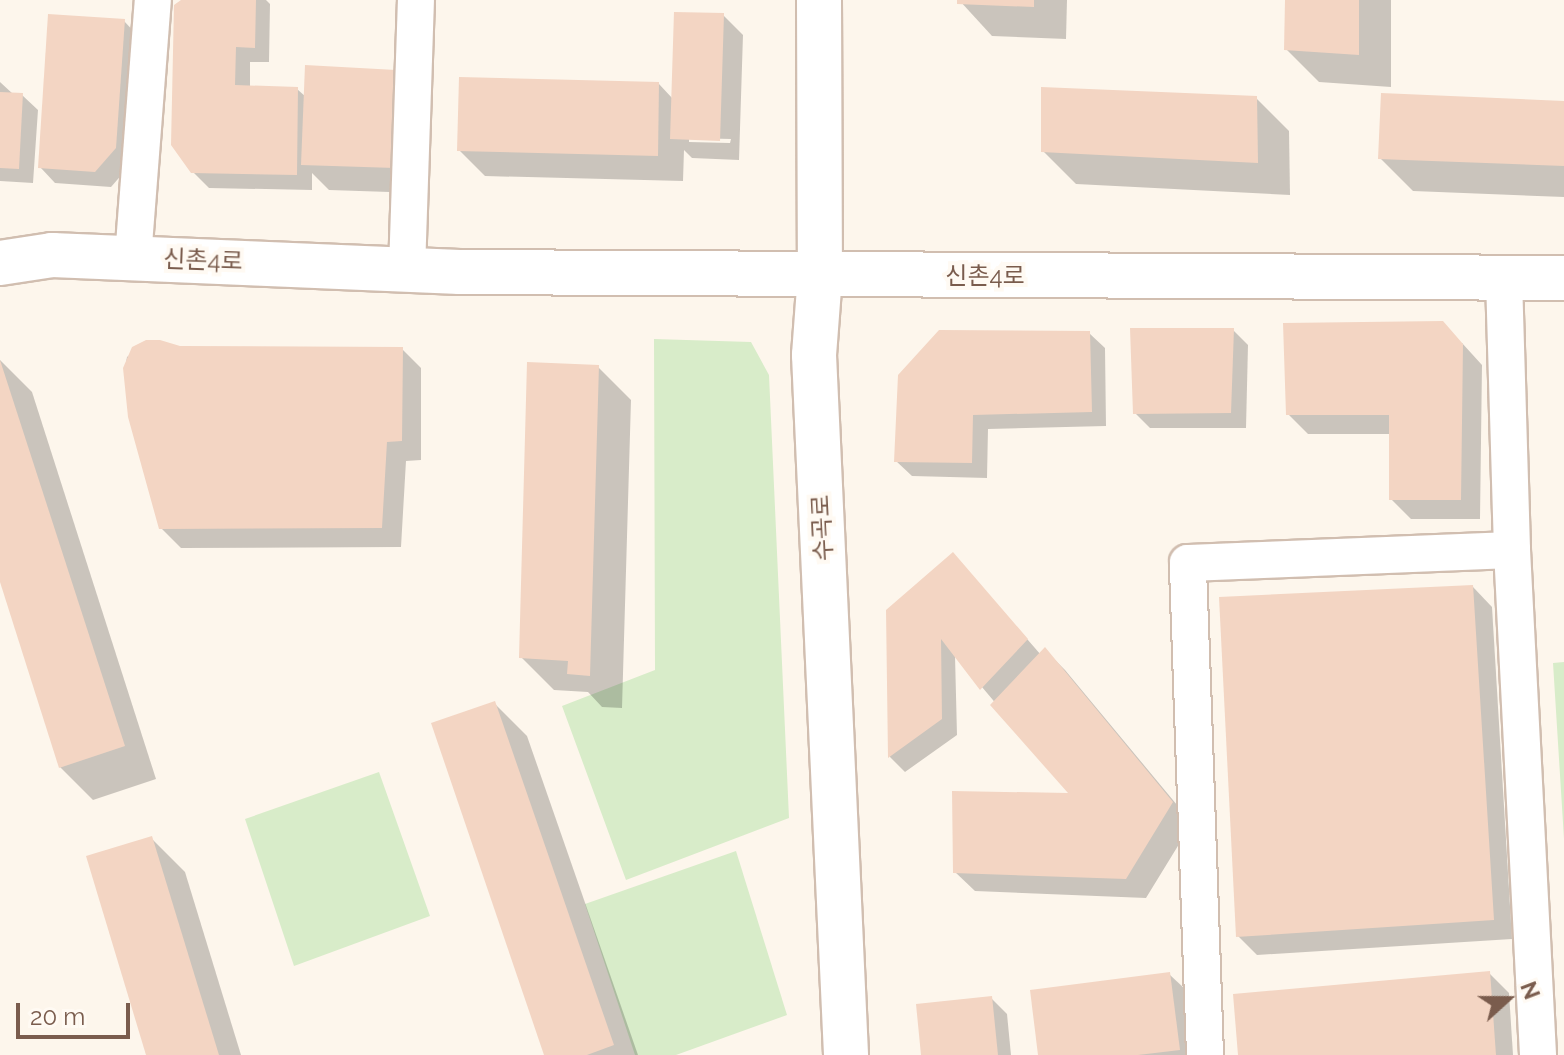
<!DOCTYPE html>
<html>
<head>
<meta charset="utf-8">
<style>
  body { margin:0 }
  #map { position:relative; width:1564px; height:1055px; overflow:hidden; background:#fdf6ec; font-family:Raleway,"Noto Sans KR",sans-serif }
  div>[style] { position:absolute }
  .green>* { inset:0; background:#d8ecc9 }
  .shadow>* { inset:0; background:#0003 }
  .building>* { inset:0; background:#f3d5c3 }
  .roads { filter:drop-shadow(2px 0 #d1beb0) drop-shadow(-2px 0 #d1beb0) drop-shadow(0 2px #d1beb0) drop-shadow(0 -2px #d1beb0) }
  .minor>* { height:36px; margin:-18px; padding:0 18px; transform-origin:18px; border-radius:18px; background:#fff }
  .tertiary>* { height:44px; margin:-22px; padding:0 22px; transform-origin:22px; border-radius:22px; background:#fff }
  span { translate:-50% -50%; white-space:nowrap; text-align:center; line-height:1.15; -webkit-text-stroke:8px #fffaf3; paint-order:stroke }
  .street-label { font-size:24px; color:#7a5c4d }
  .north { position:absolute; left:1468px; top:959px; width:80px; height:80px; -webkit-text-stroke:6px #fffaf3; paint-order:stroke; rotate:69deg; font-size:22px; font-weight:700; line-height:32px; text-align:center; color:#7a5c4d }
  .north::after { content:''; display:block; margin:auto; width:28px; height:36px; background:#7a5c4d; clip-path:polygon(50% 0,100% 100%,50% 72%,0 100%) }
  .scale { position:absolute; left:16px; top:1003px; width:114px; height:36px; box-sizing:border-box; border:4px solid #7a5c4d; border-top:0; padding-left:10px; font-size:24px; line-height:28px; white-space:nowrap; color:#7a5c4d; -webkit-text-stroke:6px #fffaf3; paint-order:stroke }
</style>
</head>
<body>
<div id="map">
  <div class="green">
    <i style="clip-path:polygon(654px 339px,751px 342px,769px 375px,789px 818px,626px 880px,562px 706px,655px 670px)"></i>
    <i style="clip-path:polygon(1564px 662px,1564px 839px,1553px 663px)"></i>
    <i style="clip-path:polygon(379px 772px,430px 916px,294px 966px,245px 819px)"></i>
    <i style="clip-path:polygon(736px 851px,787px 1015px,676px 1055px,635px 1055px,585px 904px)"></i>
  </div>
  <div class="shadow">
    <i style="clip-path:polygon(184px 0,266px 0,270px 4px,269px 62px,250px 62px,250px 87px,297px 89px,306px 97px,307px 67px,420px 193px,329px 190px,312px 173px,312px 190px,209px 188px,193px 172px)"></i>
    <i style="clip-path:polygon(959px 0,1067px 0,1066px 39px,992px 36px)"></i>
    <i style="clip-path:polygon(1287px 0,1391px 0,1391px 87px,1319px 82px,1286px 49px)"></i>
    <i style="clip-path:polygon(evenodd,723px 15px,743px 35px,739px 160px,692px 158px,684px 150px,683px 181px,485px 176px,459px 150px,659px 84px,673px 99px,723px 15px,689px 138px,731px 139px,730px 143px,689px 142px,689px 138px)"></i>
    <i style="clip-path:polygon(124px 21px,139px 37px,131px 164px,111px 187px,55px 183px,40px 167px)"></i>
    <i style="clip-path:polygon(0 82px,13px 94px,22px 95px,38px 110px,33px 183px,0 181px)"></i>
    <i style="clip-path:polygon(1256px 98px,1289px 131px,1290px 195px,1076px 184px,1043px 151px)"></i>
    <i style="clip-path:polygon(1564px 103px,1564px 197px,1413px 191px,1380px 158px)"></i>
    <i style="clip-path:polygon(1233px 330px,1248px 345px,1246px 428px,1150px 428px,1135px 413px)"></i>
    <i style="clip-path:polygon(1089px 333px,1105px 348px,1106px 426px,988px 429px,987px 478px,912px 476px,896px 461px)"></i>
    <i style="clip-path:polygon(147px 342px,180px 348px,402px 349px,421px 368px,421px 460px,406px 461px,401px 547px,181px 548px,161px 528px,125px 368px,127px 357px)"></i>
    <i style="clip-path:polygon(1462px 343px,1482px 365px,1480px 519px,1411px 519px,1391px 499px,1391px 434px,1308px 434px,1288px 414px)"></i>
    <i style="clip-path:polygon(0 360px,32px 392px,156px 779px,93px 800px,60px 767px,0 575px)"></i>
    <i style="clip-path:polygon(598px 367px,631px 400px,622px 708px,602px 707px,588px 692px,554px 690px,521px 657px)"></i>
    <i style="clip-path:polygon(953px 554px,1041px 655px,1045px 650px,1065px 670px,1192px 823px,1146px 898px,975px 891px,955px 872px,1073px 795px,955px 655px,957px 735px,905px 772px,890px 757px,888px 611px)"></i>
    <i style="clip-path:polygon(1473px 587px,1492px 607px,1512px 939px,1257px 955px,1238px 936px)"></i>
    <i style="clip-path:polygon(494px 703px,527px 736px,638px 1055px,546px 1055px)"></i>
    <i style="clip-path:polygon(152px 839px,185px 872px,241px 1055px,148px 1055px)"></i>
    <i style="clip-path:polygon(1489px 973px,1509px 993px,1513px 1055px,1240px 1055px)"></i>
    <i style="clip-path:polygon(1169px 974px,1185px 989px,1193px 1055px,1040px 1055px)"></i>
    <i style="clip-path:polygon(991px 998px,1007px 1014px,1011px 1055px,923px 1055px)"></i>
  </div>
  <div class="building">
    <i style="clip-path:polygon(181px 0,256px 0,255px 48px,236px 47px,235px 85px,298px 87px,297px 175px,191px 173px,171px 145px,174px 5px)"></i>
    <i style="clip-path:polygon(957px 0,1034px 0,1034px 7px,957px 4px)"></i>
    <i style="clip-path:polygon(1285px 0,1359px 0,1359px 55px,1284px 50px)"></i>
    <i style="clip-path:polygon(674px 12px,724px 13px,720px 141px,670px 139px)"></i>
    <i style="clip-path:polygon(48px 14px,125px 19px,116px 148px,95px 172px,38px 168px)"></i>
    <i style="clip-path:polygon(305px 65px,396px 70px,395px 168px,301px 165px)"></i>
    <i style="clip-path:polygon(459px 77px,659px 82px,658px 156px,457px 151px)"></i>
    <i style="clip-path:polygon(1041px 87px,1257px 96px,1258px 163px,1041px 152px)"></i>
    <i style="clip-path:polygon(0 92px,23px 93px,19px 169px,0 168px)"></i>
    <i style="clip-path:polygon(1381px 93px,1564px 101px,1564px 166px,1378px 159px)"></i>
    <i style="clip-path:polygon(1443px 321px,1463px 344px,1461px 500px,1389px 500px,1389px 415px,1286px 415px,1283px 323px)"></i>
    <i style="clip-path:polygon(1130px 328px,1234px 328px,1231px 413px,1133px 414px)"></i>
    <i style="clip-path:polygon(939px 330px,1090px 331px,1092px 412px,973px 415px,972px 463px,894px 462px,898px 375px)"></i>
    <i style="clip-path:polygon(146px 340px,160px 340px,180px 346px,403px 347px,402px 441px,387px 442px,382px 528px,159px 529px,128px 417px,123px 368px,132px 347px)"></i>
    <i style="clip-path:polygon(0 360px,125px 746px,59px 768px,0 582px)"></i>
    <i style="clip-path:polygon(527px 362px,599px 365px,590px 676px,567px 674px,568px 661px,519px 658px)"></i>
    <i style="clip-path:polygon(953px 552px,1028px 639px,980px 690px,941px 639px,942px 719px,888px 758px,886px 610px)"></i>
    <i style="clip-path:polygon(1473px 585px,1494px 920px,1236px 937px,1219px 597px)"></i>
    <i style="clip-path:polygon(1045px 647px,1173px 802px,1126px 879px,953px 873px,952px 791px,1068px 793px,990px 705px)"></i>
    <i style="clip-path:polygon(495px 701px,614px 1045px,587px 1055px,544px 1055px,431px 723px)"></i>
    <i style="clip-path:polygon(152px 836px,219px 1055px,146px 1055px,86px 856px)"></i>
    <i style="clip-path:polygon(1490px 971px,1496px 1055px,1238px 1055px,1233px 994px)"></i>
    <i style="clip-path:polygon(1170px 972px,1180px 1050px,1138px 1055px,1038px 1055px,1030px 990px)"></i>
    <i style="clip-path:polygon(992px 996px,998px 1055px,921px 1055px,916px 1004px)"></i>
  </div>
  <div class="roads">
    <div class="minor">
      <i style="left:133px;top:258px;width:259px;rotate:-85.6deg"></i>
      <i style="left:407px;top:270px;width:270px;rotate:-88.1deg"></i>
      <i style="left:1504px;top:279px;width:271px;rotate:88.3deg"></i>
      <i style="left:1512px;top:550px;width:506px;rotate:87.05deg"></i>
      <i style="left:1205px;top:1055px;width:492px;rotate:-92deg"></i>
      <i style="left:1188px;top:563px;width:324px;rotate:-2.3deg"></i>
    </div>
    <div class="tertiary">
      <i style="left:819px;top:0;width:275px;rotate:89.8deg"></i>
      <i style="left:820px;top:275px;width:80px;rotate:94.3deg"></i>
      <i style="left:814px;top:355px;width:701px;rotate:87.38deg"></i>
      <i style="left:0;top:263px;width:53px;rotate:-8.7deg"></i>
      <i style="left:52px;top:255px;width:408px;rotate:2.4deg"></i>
      <i style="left:460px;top:272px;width:1104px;rotate:0.31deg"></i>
    </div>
  </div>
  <div class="street-label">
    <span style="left:203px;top:260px;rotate:2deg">신촌4로</span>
    <span style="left:985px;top:276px">신촌4로</span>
    <span style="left:822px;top:528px;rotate:-93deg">수곡로</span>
  </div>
  <div class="north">N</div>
  <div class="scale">20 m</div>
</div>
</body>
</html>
